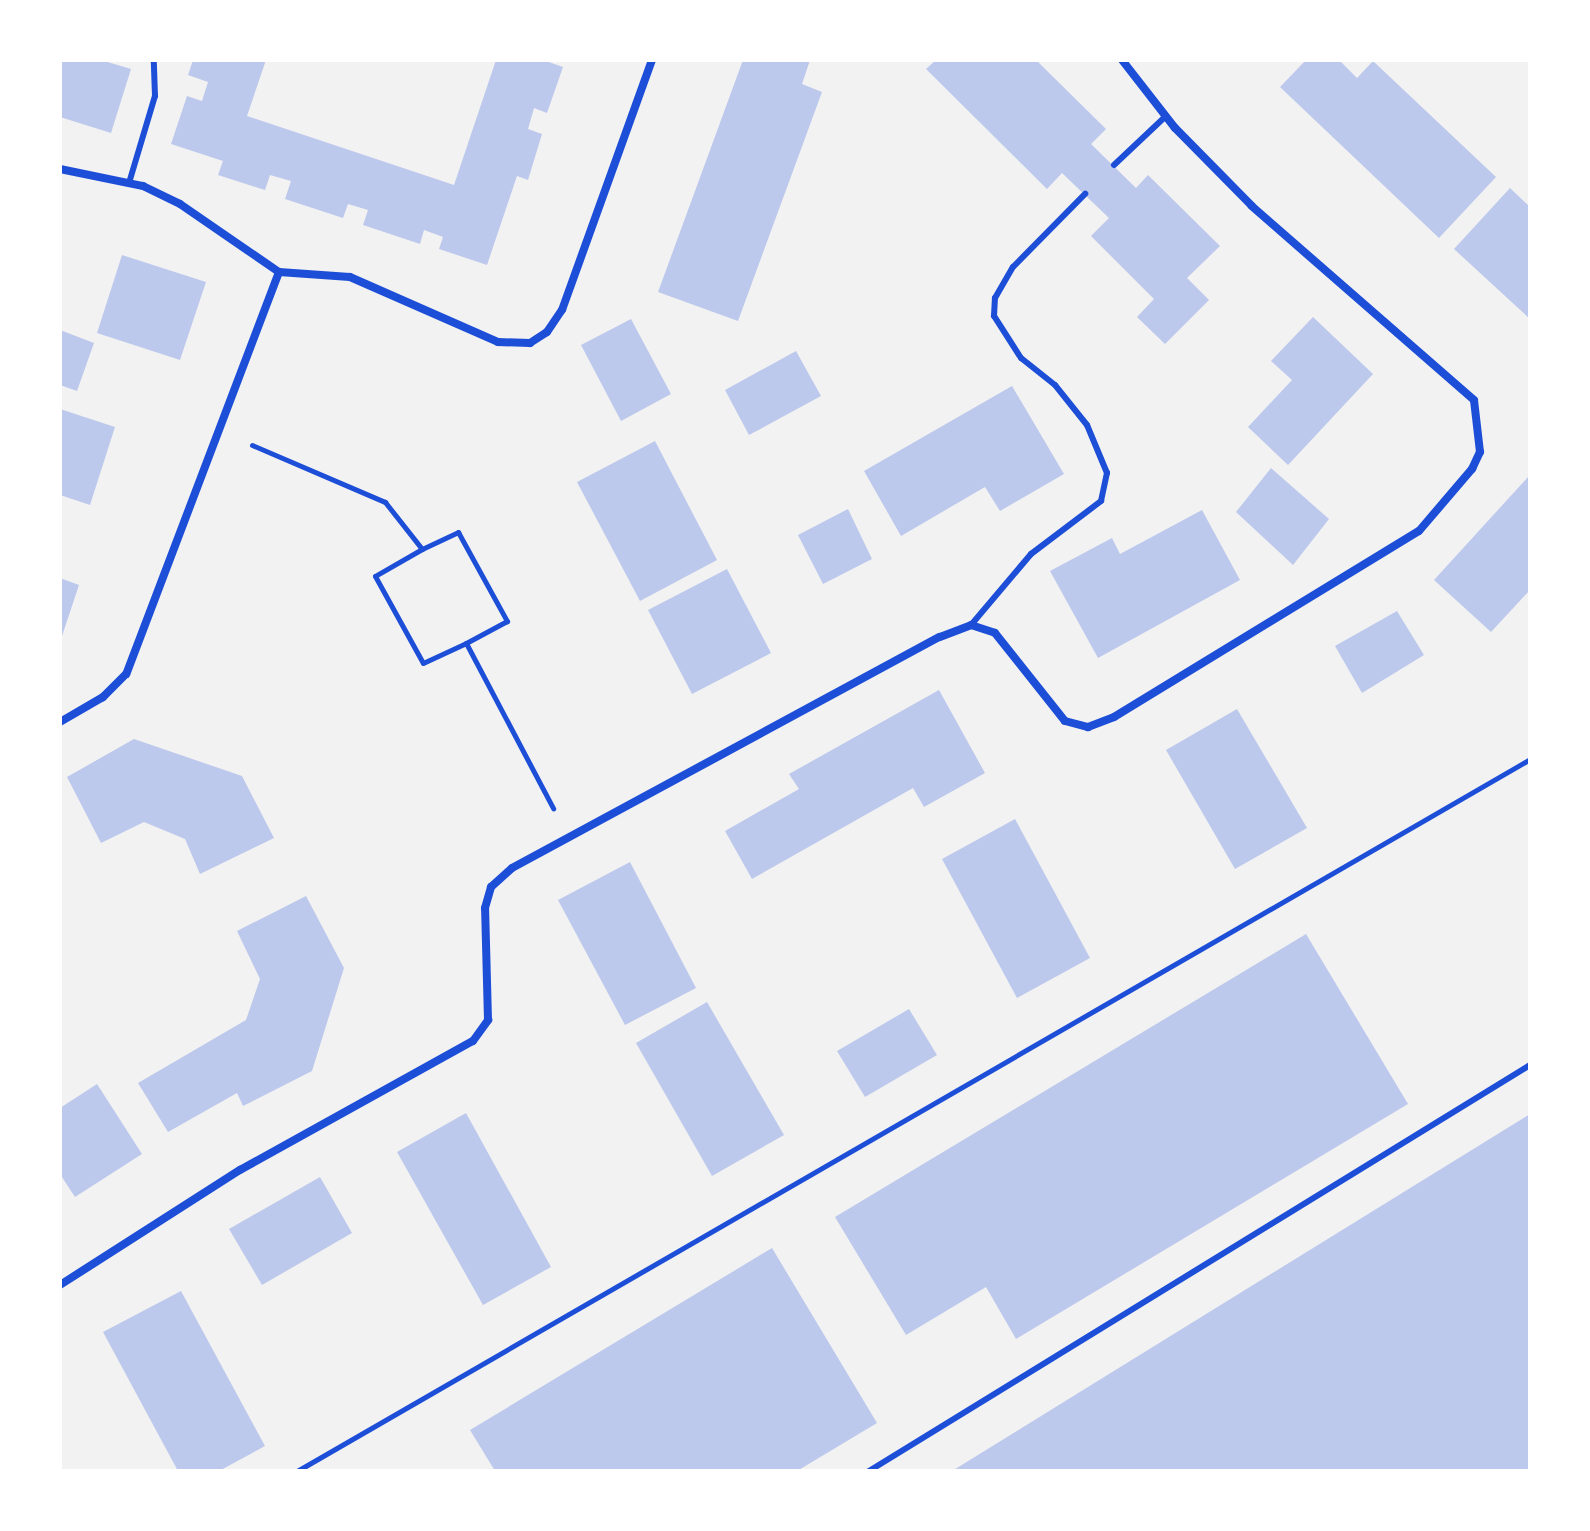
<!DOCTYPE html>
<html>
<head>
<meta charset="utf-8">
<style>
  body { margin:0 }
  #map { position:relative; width:1590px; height:1531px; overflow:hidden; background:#f2f2f2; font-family:Karla,sans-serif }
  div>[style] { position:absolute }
  .building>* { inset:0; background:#bdc9ec }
  .path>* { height:5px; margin:-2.5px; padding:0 2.5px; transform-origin:2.5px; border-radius:2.5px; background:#1d4ed8 }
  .service>* { height:6px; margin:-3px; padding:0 3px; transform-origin:3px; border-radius:3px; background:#1d4ed8 }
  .minor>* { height:8px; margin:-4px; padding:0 4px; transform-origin:4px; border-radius:4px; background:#1d4ed8 }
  span { translate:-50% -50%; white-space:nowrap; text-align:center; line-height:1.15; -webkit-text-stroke:8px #fff; paint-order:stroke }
  .frame { position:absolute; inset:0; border:62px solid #fff; pointer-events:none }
</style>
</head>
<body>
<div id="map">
  <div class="building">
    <i style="clip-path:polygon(60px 60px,101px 60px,131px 69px,111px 133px,60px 117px)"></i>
    <i style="clip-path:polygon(193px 60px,266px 60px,247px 116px,454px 185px,496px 60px,543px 60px,563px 67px,547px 113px,534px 108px,528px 129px,542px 134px,528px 180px,517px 176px,487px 265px,439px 249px,443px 237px,424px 230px,420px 244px,363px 225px,368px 210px,348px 204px,343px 218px,285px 199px,291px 181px,270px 175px,265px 190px,218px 175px,223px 161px,171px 144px,187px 96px,202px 101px,208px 82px,188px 75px)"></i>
    <i style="clip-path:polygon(743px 60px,810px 60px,802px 84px,822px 92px,738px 321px,658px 292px)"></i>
    <i style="clip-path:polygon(936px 60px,1036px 60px,1106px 129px,1091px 144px,1136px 188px,1148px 175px,1220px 246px,1187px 278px,1209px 300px,1165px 344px,1137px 317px,1154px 299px,1091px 236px,1109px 218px,1062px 173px,1047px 189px,926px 69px)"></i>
    <i style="clip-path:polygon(1306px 60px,1339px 60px,1357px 78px,1373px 61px,1496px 177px,1439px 238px,1280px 87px)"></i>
    <i style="clip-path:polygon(1510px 188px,1530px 207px,1530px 319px,1454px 249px)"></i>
    <i style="clip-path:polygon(122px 255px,206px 282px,180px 360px,97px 333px)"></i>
    <i style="clip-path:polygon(1313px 317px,1373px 374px,1288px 465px,1248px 427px,1292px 380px,1271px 361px)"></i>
    <i style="clip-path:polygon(631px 319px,671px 394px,621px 421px,581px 345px)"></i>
    <i style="clip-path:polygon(60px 330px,94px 343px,77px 391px,60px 385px)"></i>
    <i style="clip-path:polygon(796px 351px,821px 396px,749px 435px,725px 390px)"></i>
    <i style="clip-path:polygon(1012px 386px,1064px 474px,1000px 511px,985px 487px,901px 536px,864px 471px)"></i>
    <i style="clip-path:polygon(60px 409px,115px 427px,90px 505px,60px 495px)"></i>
    <i style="clip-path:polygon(655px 441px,717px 560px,640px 601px,577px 482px)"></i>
    <i style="clip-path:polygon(1271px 468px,1329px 519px,1293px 565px,1236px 512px)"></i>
    <i style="clip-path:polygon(1528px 477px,1530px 590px,1491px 632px,1434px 580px)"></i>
    <i style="clip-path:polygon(848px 509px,872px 559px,823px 584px,798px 535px)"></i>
    <i style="clip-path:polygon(1202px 510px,1240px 580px,1098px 658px,1050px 571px,1112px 538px,1120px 554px)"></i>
    <i style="clip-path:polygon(727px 569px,771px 653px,692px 694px,648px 610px)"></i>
    <i style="clip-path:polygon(60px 578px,79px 585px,61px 639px,60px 639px)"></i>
    <i style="clip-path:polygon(1397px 611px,1424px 655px,1362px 693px,1335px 646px)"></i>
    <i style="clip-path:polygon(939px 690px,985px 773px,924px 807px,913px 788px,752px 879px,725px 831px,799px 789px,789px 774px)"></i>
    <i style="clip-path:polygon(1237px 709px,1307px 828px,1235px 869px,1166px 750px)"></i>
    <i style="clip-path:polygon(134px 739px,242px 776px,274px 838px,200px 874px,185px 839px,144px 822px,101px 843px,67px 777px)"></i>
    <i style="clip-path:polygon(1015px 819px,1090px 958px,1017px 998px,942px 859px)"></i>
    <i style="clip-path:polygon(630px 862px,696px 988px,625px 1025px,558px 900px)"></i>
    <i style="clip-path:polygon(306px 896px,344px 968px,312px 1071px,243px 1106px,237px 1093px,168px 1132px,138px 1083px,246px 1020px,260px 979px,237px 931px)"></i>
    <i style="clip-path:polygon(1306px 934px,1408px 1104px,1016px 1339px,986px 1287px,906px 1335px,835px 1217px)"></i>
    <i style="clip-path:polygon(707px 1002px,784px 1135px,712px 1176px,636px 1043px)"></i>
    <i style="clip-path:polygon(909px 1009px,937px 1055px,865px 1097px,837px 1051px)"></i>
    <i style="clip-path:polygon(97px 1084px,142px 1154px,75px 1197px,60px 1174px,60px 1108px)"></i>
    <i style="clip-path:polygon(466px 1113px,551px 1267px,483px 1305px,397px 1152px)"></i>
    <i style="clip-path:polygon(1530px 1114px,1530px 1471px,952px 1471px)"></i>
    <i style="clip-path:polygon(320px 1177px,352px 1233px,262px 1285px,229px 1229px)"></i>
    <i style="clip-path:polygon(772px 1248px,877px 1423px,797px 1471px,495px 1471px,470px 1430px)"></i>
    <i style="clip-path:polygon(181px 1291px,265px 1446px,219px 1471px,178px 1471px,103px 1332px)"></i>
  </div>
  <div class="path">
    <i style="left:252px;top:445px;width:145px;rotate:23.2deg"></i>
    <i style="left:385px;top:502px;width:60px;rotate:51.8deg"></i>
    <i style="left:422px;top:549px;width:40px;rotate:-25deg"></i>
    <i style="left:458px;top:532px;width:102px;rotate:61.2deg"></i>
    <i style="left:507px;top:621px;width:47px;rotate:151.8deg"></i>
    <i style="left:466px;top:643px;width:187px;rotate:62.2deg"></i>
    <i style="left:422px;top:549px;width:54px;rotate:150.1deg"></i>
    <i style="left:375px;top:576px;width:99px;rotate:61.1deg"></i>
    <i style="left:423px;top:663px;width:47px;rotate:-24.9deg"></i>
    <i style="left:297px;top:1471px;width:1424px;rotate:-30deg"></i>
  </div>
  <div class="service">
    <i style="left:1114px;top:165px;width:71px;rotate:-43.3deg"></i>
    <i style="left:129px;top:183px;width:91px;rotate:-73.4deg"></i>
    <i style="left:155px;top:96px;width:36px;rotate:-92deg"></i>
    <i style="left:971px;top:625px;width:93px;rotate:-49.8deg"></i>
    <i style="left:1031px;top:554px;width:88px;rotate:-37.1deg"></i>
    <i style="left:1101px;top:501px;width:29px;rotate:-78deg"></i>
    <i style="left:1107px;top:473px;width:52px;rotate:-112.6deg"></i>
    <i style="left:1087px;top:425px;width:51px;rotate:-128.7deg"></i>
    <i style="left:1055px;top:385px;width:43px;rotate:-141.5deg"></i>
    <i style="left:1021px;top:358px;width:50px;rotate:-122.7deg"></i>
    <i style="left:994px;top:316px;width:18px;rotate:-87deg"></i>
    <i style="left:995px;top:298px;width:36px;rotate:-60deg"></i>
    <i style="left:1013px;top:267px;width:103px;rotate:-45.4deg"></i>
    <i style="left:869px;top:1471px;width:776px;rotate:-31.56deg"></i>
  </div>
  <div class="minor">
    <i style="left:60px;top:169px;width:85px;rotate:11.6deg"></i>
    <i style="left:143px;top:186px;width:41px;rotate:25.9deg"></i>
    <i style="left:180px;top:204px;width:120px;rotate:34.5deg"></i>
    <i style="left:279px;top:272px;width:430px;rotate:110.8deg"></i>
    <i style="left:126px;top:674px;width:33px;rotate:135deg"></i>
    <i style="left:103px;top:697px;width:50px;rotate:149.8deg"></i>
    <i style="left:279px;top:272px;width:71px;rotate:4deg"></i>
    <i style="left:350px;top:277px;width:162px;rotate:23.7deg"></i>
    <i style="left:498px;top:342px;width:32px;rotate:2deg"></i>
    <i style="left:530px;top:343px;width:20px;rotate:-33deg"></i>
    <i style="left:547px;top:332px;width:27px;rotate:-56deg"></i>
    <i style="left:562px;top:310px;width:266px;rotate:-70.2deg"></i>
    <i style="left:60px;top:1285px;width:214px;rotate:-32.6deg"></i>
    <i style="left:240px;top:1170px;width:266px;rotate:-29deg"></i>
    <i style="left:473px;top:1041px;width:26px;rotate:-54deg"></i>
    <i style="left:488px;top:1020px;width:112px;rotate:-91.5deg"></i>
    <i style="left:485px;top:908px;width:22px;rotate:-74deg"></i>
    <i style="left:491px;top:887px;width:28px;rotate:-42deg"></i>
    <i style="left:512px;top:868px;width:486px;rotate:-28.4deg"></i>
    <i style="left:940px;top:637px;width:33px;rotate:-21deg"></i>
    <i style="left:971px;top:625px;width:25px;rotate:18deg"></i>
    <i style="left:995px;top:633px;width:112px;rotate:51.5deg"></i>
    <i style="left:1065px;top:721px;width:24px;rotate:15deg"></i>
    <i style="left:1088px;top:727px;width:28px;rotate:-21deg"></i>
    <i style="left:1114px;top:717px;width:357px;rotate:-31.4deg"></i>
    <i style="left:1419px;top:531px;width:82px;rotate:-49.5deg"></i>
    <i style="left:1472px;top:469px;width:19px;rotate:-65deg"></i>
    <i style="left:1480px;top:452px;width:52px;rotate:-96.6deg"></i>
    <i style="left:1474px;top:400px;width:295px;rotate:-138.9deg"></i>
    <i style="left:1252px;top:206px;width:110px;rotate:-134.6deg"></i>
    <i style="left:1175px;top:128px;width:86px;rotate:-127.9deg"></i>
  </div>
  <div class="frame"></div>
</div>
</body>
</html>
